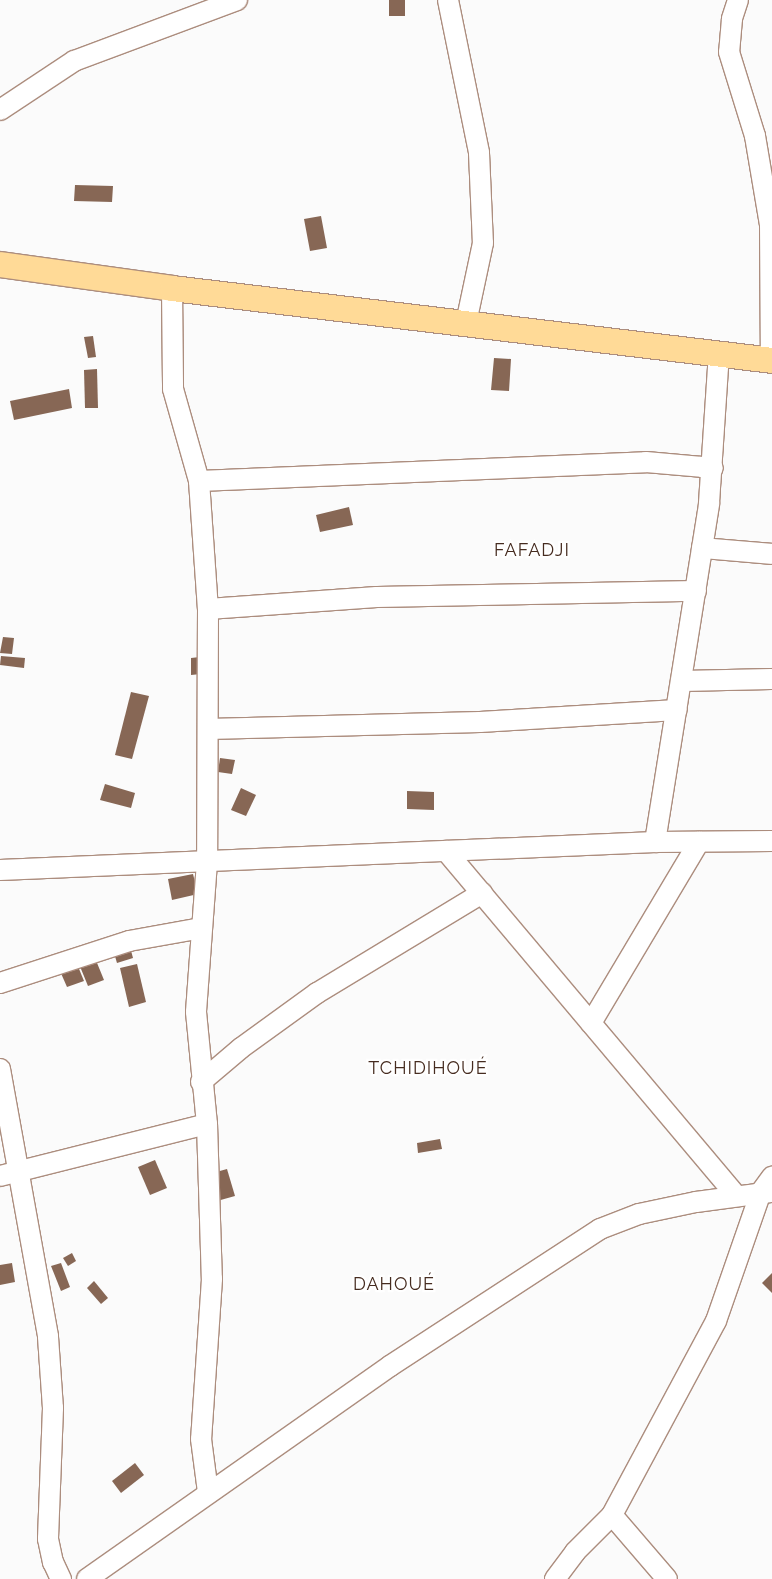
<!DOCTYPE html>
<html>
<head>
<meta charset="utf-8">
<style>
  body { margin:0 }
  #map { position:relative; width:772px; height:1579px; overflow:hidden; background:#fbfbfb; font-family:Raleway,sans-serif }
  div>[style] { position:absolute }
  .building>* { inset:0; background:#876755 }
  .roads { filter:drop-shadow(1px 0 #ac8d7e) drop-shadow(-1px 0 #ac8d7e) drop-shadow(0 1px #ac8d7e) drop-shadow(0 -1px #ac8d7e) }
  .minor>* { height:20px; margin:-10px; padding:0 10px; transform-origin:10px; border-radius:10px; background:#fff }
  .major>* { height:25px; margin:-12.5px; padding:0 12.5px; transform-origin:12.5px; border-radius:12.5px; background:#ffda97 }
  span { translate:-50% -50%; white-space:nowrap; text-align:center; line-height:1.15; -webkit-text-stroke:4.5px #fff; paint-order:stroke }
  .quarter-label { font-size:18px; color:#462c20; letter-spacing:1px }
</style>
</head>
<body>
<div id="map">
  <div class="building">
    <i style="clip-path:polygon(389px 0,405px 0,405px 16px,389px 16px)"></i>
    <i style="clip-path:polygon(75px 185px,113px 186px,112px 202px,74px 201px)"></i>
    <i style="clip-path:polygon(321px 216px,327px 248px,310px 251px,304px 219px)"></i>
    <i style="clip-path:polygon(93px 336px,96px 357px,88px 358px,84px 337px)"></i>
    <i style="clip-path:polygon(494px 358px,511px 359px,509px 391px,491px 390px)"></i>
    <i style="clip-path:polygon(97px 369px,98px 408px,85px 408px,84px 370px)"></i>
    <i style="clip-path:polygon(69px 389px,72px 408px,14px 420px,10px 401px)"></i>
    <i style="clip-path:polygon(349px 507px,353px 525px,320px 532px,316px 515px)"></i>
    <i style="clip-path:polygon(3px 637px,14px 638px,12px 654px,0 653px)"></i>
    <i style="clip-path:polygon(1px 656px,25px 658px,24px 668px,0 665px)"></i>
    <i style="clip-path:polygon(200px 657px,201px 674px,191px 675px,191px 658px)"></i>
    <i style="clip-path:polygon(131px 692px,149px 696px,132px 759px,115px 755px)"></i>
    <i style="clip-path:polygon(220px 758px,235px 760px,232px 774px,218px 772px)"></i>
    <i style="clip-path:polygon(105px 784px,135px 793px,131px 808px,100px 800px)"></i>
    <i style="clip-path:polygon(241px 788px,256px 795px,246px 816px,231px 810px)"></i>
    <i style="clip-path:polygon(407px 791px,434px 792px,434px 810px,407px 809px)"></i>
    <i style="clip-path:polygon(193px 874px,198px 894px,172px 900px,168px 879px)"></i>
    <i style="clip-path:polygon(130px 947px,133px 958px,117px 963px,114px 953px)"></i>
    <i style="clip-path:polygon(95px 958px,104px 980px,88px 986px,79px 964px)"></i>
    <i style="clip-path:polygon(77px 964px,84px 981px,67px 987px,60px 971px)"></i>
    <i style="clip-path:polygon(137px 964px,146px 1002px,129px 1007px,120px 968px)"></i>
    <i style="clip-path:polygon(440px 1139px,442px 1149px,418px 1153px,417px 1143px)"></i>
    <i style="clip-path:polygon(155px 1160px,167px 1188px,150px 1195px,138px 1167px)"></i>
    <i style="clip-path:polygon(227px 1169px,235px 1196px,217px 1201px,209px 1174px)"></i>
    <i style="clip-path:polygon(72px 1253px,76px 1261px,68px 1266px,63px 1258px)"></i>
    <i style="clip-path:polygon(12px 1263px,15px 1282px,0 1285px,0 1265px)"></i>
    <i style="clip-path:polygon(61px 1263px,70px 1287px,61px 1291px,51px 1266px)"></i>
    <i style="clip-path:polygon(772px 1273px,772px 1293px,762px 1283px)"></i>
    <i style="clip-path:polygon(94px 1281px,108px 1298px,101px 1304px,87px 1288px)"></i>
    <i style="clip-path:polygon(135px 1463px,144px 1475px,121px 1493px,112px 1481px)"></i>
  </div>
  <div class="roads">
    <div class="minor">
      <i style="left:448px;top:0;width:156px;rotate:78.5deg"></i>
      <i style="left:479px;top:153px;width:90px;rotate:87.5deg"></i>
      <i style="left:483px;top:243px;width:82px;rotate:102deg"></i>
      <i style="left:738px;top:0;width:20px;rotate:108deg"></i>
      <i style="left:732px;top:19px;width:33px;rotate:95deg"></i>
      <i style="left:729px;top:52px;width:88px;rotate:72.8deg"></i>
      <i style="left:755px;top:136px;width:90px;rotate:80.4deg"></i>
      <i style="left:770px;top:225px;width:134px;rotate:89.6deg"></i>
      <i style="left:0;top:110px;width:89px;rotate:-33.5deg"></i>
      <i style="left:74px;top:61px;width:174px;rotate:-20.5deg"></i>
      <i style="left:172px;top:288px;width:101px;rotate:89.4deg"></i>
      <i style="left:173px;top:389px;width:96px;rotate:74.2deg"></i>
      <i style="left:199px;top:481px;width:128px;rotate:86deg"></i>
      <i style="left:208px;top:609px;width:253px;rotate:90.2deg"></i>
      <i style="left:207px;top:862px;width:150px;rotate:94.2deg"></i>
      <i style="left:196px;top:1012px;width:113px;rotate:84.4deg"></i>
      <i style="left:207px;top:1124px;width:155px;rotate:88.2deg"></i>
      <i style="left:212px;top:1279px;width:160px;rotate:93.9deg"></i>
      <i style="left:201px;top:1439px;width:53px;rotate:82.5deg"></i>
      <i style="left:199px;top:481px;width:447px;rotate:-2.4deg"></i>
      <i style="left:646px;top:462px;width:67px;rotate:5.1deg"></i>
      <i style="left:702px;top:548px;width:70px;rotate:4.9deg"></i>
      <i style="left:208px;top:609px;width:169px;rotate:-4.1deg"></i>
      <i style="left:377px;top:597px;width:319px;rotate:-1.1deg"></i>
      <i style="left:681px;top:681px;width:91px;rotate:-1.3deg"></i>
      <i style="left:208px;top:729px;width:272px;rotate:-1.5deg"></i>
      <i style="left:480px;top:722px;width:197px;rotate:-3.5deg"></i>
      <i style="left:655px;top:842px;width:343px;rotate:-80.9deg"></i>
      <i style="left:709px;top:503px;width:151px;rotate:-86.2deg"></i>
      <i style="left:446px;top:851px;width:451px;rotate:49.9deg"></i>
      <i style="left:0;top:870px;width:656px;rotate:-2.45deg"></i>
      <i style="left:655px;top:842px;width:117px;rotate:-0.5deg"></i>
      <i style="left:0;top:983px;width:136px;rotate:-18deg"></i>
      <i style="left:129px;top:941px;width:73px;rotate:-10.2deg"></i>
      <i style="left:591px;top:1023px;width:211px;rotate:-59.2deg"></i>
      <i style="left:0;top:1069px;width:272px;rotate:79.8deg"></i>
      <i style="left:48px;top:1337px;width:71px;rotate:86deg"></i>
      <i style="left:53px;top:1408px;width:131px;rotate:92.2deg"></i>
      <i style="left:48px;top:1539px;width:24px;rotate:78deg"></i>
      <i style="left:53px;top:1562px;width:19px;rotate:65deg"></i>
      <i style="left:201px;top:1082px;width:52px;rotate:-40.4deg"></i>
      <i style="left:241px;top:1048px;width:94px;rotate:-35.9deg"></i>
      <i style="left:317px;top:993px;width:193px;rotate:-31.2deg"></i>
      <i style="left:0;top:1176px;width:213px;rotate:-14.1deg"></i>
      <i style="left:612px;top:1515px;width:84px;rotate:49.3deg"></i>
      <i style="left:87px;top:1579px;width:370px;rotate:-35.1deg"></i>
      <i style="left:390px;top:1366px;width:251px;rotate:-33.1deg"></i>
      <i style="left:600px;top:1229px;width:42px;rotate:-21deg"></i>
      <i style="left:639px;top:1214px;width:58px;rotate:-11.9deg"></i>
      <i style="left:696px;top:1202px;width:77px;rotate:-7.5deg"></i>
      <i style="left:555px;top:1579px;width:34px;rotate:-53deg"></i>
      <i style="left:575px;top:1552px;width:52px;rotate:-45deg"></i>
      <i style="left:612px;top:1515px;width:220px;rotate:-61.8deg"></i>
      <i style="left:716px;top:1321px;width:137px;rotate:-70.8deg"></i>
      <i style="left:761px;top:1192px;width:19px;rotate:-54deg"></i>
    </div>
    <div class="major">
      <i style="left:0;top:264px;width:174px;rotate:7.9deg"></i>
      <i style="left:172px;top:288px;width:604px;rotate:6.84deg"></i>
    </div>
  </div>
  <div class="quarter-label">
    <span style="left:532px;top:550px">FAFADJI</span>
    <span style="left:428px;top:1068px">TCHIDIHOUÉ</span>
    <span style="left:394px;top:1284px">DAHOUÉ</span>
  </div>
</div>
</body>
</html>
